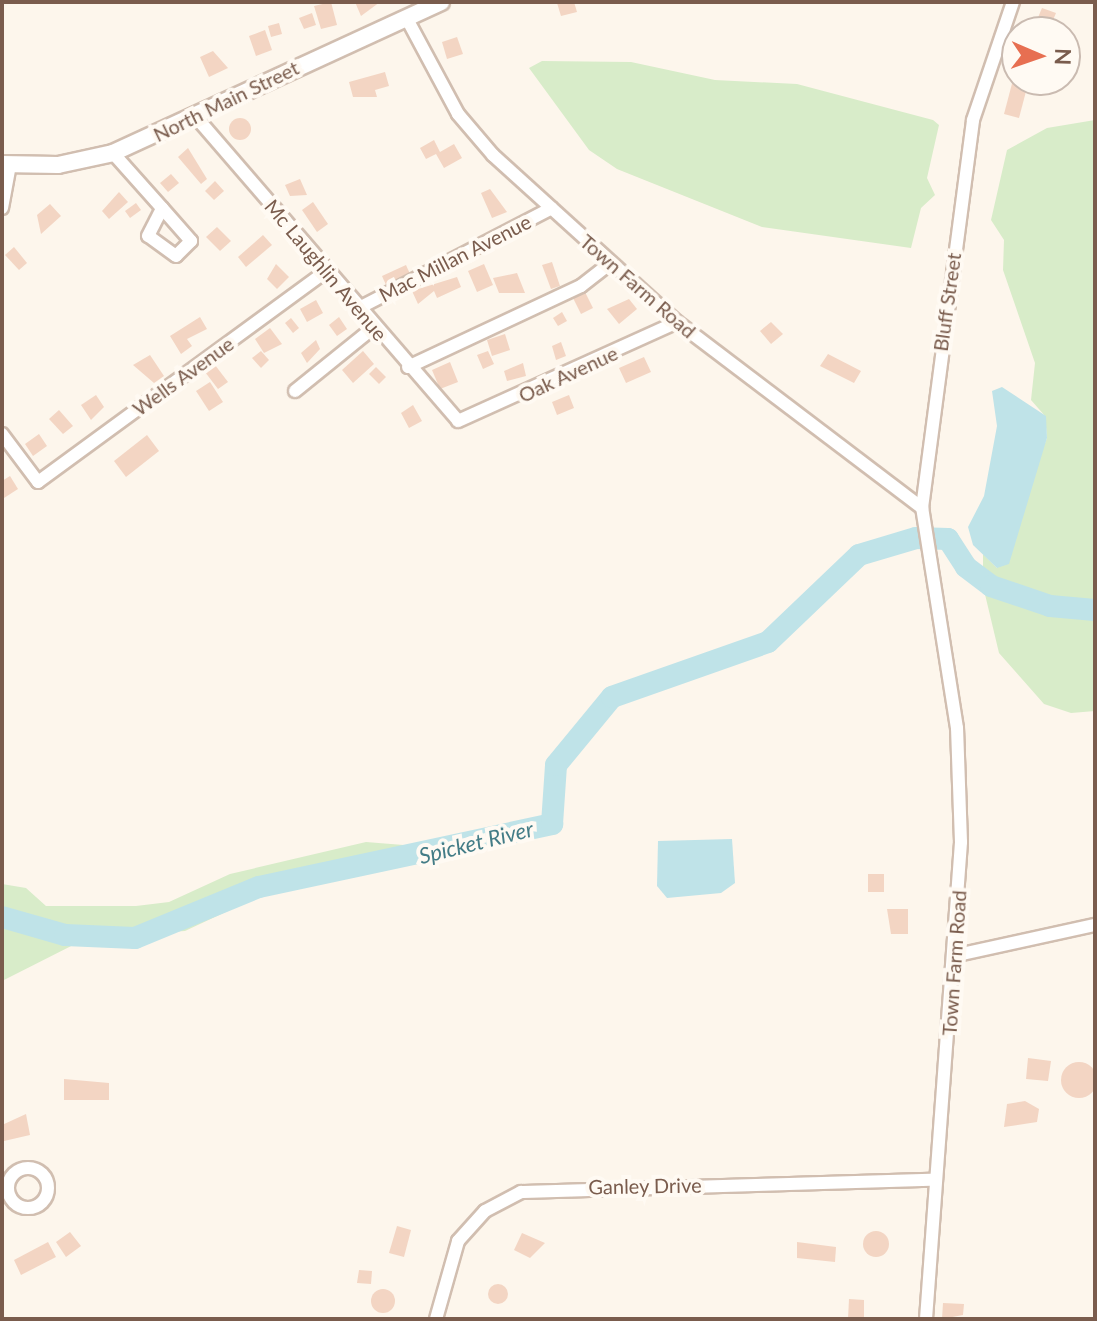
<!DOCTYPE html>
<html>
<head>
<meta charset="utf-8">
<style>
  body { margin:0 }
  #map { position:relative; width:1097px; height:1321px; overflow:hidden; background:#fdf6ec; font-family:Lato,sans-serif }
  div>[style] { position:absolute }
  .green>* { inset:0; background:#d8ecc9 }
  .water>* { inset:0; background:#bfe3e8 }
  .river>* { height:22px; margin:-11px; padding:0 11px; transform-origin:11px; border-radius:11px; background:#bfe3e8 }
  .building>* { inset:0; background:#f3d5c3 }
  .round { border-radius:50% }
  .roads { filter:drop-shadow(2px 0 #d1beb0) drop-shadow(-2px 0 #d1beb0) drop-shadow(0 2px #d1beb0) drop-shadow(0 -2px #d1beb0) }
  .minor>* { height:12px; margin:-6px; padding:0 6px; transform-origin:6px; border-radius:6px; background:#fff }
  .minor>.ring { margin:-6px; padding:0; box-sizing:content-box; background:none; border:12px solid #fff; border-radius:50% }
  .tertiary>* { height:16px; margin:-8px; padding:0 8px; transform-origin:8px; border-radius:8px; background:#fff }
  span { translate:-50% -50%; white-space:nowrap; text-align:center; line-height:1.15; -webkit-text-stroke:8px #fffaf3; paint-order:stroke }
  .street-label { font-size:20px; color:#7a5c4d }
  .water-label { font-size:22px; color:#437c86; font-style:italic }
  .frame { position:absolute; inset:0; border:4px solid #7a5c4d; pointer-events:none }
  .north { position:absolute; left:1001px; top:16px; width:80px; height:80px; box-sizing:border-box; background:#fffaf3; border:2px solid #cabbb1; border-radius:50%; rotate:92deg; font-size:22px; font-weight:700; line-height:32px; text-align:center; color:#7a5c4d }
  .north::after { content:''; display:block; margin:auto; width:28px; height:36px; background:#e76f51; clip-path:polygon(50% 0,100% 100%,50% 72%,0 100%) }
</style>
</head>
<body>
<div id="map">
  <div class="green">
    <i style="clip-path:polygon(542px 61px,631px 62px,715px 80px,797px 84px,933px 120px,939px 125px,927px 178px,935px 195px,921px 208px,911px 248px,762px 227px,617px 169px,589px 150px,529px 68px)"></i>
    <i style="clip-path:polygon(1095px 120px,1095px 711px,1071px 713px,1044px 704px,999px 653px,983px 586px,983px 554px,997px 568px,1047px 438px,1045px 416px,1031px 400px,1035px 363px,1003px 270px,1004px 240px,991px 220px,1007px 150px,1047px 128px)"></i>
    <i style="clip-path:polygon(366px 842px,416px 846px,409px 855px,296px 879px,185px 931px,89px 937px,2px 981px,2px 884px,26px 888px,46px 906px,136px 906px,169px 902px,230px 874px)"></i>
  </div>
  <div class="water">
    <i style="clip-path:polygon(1002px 387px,1046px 416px,1047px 438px,1009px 564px,997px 568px,973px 545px,968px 527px,984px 496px,997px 426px,992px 391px)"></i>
    <i style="clip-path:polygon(732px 839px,735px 883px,721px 893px,667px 898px,657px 886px,658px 841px)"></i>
  </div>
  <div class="river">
    <i style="left:2px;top:917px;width:66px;rotate:15.9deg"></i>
    <i style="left:65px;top:935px;width:70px;rotate:2.5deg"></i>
    <i style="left:135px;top:938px;width:134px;rotate:-22.4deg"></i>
    <i style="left:259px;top:887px;width:300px;rotate:-12.1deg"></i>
    <i style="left:552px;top:824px;width:59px;rotate:-86.1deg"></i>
    <i style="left:556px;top:765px;width:88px;rotate:-50.5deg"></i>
    <i style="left:612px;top:697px;width:165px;rotate:-19.4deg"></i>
    <i style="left:768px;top:642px;width:126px;rotate:-43.7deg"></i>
    <i style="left:859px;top:555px;width:59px;rotate:-16.6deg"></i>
    <i style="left:916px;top:538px;width:32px;rotate:2deg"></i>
    <i style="left:948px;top:539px;width:33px;rotate:57deg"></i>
    <i style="left:966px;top:567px;width:31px;rotate:37deg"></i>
    <i style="left:991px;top:586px;width:62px;rotate:18.7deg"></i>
    <i style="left:1050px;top:606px;width:45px;rotate:5.1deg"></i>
  </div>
  <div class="building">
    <i style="clip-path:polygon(331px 2px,337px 25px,321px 29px,314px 6px)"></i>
    <i style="clip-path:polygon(355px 2px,380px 2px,361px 16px)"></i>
    <i style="clip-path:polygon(574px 2px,577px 12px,561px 16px,557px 3px)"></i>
    <i style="clip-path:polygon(1042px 8px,1056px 13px,1048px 32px,1032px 32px)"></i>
    <i style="clip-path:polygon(312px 13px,316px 25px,304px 29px,299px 18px)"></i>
    <i style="clip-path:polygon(279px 23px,282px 34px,271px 37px,268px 26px)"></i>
    <i style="clip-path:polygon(265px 30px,272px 50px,256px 56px,249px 36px)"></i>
    <i style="clip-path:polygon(457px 37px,463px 54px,447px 59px,442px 42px)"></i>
    <i style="clip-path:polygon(213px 51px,228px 68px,209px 77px,200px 57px)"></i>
    <i style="clip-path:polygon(385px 72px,389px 86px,375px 90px,377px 97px,353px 97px,349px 82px)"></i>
    <i style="clip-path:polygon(1014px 76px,1029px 80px,1019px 118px,1004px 114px)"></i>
    <i class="round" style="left:229px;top:118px;width:22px;height:22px"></i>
    <i style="clip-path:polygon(434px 140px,440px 152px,454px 144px,462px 158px,444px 168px,436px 154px,426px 159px,420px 148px)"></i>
    <i style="clip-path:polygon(188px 148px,207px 179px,201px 184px,178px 157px)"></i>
    <i style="clip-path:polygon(171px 174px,179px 183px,168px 192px,160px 183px)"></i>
    <i style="clip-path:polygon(300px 179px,307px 195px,290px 196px,285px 185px)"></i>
    <i style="clip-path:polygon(215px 181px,224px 191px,214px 200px,205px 191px)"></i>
    <i style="clip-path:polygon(490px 189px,507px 212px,492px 218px,481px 193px)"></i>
    <i style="clip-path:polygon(119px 192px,128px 202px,109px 219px,102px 211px)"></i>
    <i style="clip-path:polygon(313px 202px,328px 224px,317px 232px,302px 210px)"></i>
    <i style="clip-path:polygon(136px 203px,141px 210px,130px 218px,125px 211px)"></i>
    <i style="clip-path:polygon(50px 204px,61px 216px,41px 234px,37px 215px)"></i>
    <i style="clip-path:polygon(217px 227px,231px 241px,220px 251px,206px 237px)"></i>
    <i style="clip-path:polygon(263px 235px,272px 245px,246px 267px,238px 257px)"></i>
    <i style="clip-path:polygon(14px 247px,27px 263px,19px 270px,5px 255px)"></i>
    <i style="clip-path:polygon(552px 262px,560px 286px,551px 289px,542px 265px)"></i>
    <i style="clip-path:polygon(276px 264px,289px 277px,277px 289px,267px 279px)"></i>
    <i style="clip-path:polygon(484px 264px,493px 285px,477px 292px,468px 271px)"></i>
    <i style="clip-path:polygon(406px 265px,410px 274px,386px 285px,382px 276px)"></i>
    <i style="clip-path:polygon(517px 273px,525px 293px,499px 293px,493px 278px)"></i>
    <i style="clip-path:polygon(457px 277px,461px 287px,437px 298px,434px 291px,418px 304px,412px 291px)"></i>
    <i style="clip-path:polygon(585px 292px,593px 308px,581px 314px,573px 298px)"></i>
    <i style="clip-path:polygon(629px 299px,637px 309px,619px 324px,607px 309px)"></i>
    <i style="clip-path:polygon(316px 300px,323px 313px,307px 322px,300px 309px)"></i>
    <i style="clip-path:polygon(562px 312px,567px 321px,558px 326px,553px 318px)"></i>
    <i style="clip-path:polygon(200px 317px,207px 329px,187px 339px,192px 346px,181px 354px,170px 336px)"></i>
    <i style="clip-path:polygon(339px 317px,347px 329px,337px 336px,329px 325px)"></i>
    <i style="clip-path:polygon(291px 318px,299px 328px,293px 333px,285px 323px)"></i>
    <i style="clip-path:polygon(771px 322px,783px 334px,771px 344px,760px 331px)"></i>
    <i style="clip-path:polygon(270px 328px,282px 344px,264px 353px,255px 339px)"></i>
    <i style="clip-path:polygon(505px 334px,510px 350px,492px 356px,487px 340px)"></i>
    <i style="clip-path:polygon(316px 340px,320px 349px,307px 363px,301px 353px)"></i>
    <i style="clip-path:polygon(561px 342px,566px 356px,556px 360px,552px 346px)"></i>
    <i style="clip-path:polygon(261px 351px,269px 360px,261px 368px,252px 358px)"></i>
    <i style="clip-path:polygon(363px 351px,374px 364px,353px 383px,342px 370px)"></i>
    <i style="clip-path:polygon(488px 351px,494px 364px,483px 369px,477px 355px)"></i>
    <i style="clip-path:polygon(828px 354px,861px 371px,854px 383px,820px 366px)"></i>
    <i style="clip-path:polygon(150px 355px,164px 376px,154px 383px,133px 365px)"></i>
    <i style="clip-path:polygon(644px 357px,651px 372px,626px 383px,619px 368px)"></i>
    <i style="clip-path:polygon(450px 362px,458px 382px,440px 389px,432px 370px)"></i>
    <i style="clip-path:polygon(523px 363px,526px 376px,507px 381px,504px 371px)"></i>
    <i style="clip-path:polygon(215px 365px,228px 382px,218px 389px,205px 372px)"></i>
    <i style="clip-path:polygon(376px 367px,386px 377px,379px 384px,369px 374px)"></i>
    <i style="clip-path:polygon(210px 382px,223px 402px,209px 411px,196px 391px)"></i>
    <i style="clip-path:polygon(96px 395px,104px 407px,91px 420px,81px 405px)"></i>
    <i style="clip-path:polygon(569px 395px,574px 408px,557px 415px,552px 402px)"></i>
    <i style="clip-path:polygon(413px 405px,422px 421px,409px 428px,401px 413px)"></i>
    <i style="clip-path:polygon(59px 410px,73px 426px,63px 434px,49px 419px)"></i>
    <i style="clip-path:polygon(39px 434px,47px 446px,33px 456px,25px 444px)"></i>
    <i style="clip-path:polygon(147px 435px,159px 451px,126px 477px,114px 461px)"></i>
    <i style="clip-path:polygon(10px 476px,18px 489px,4px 498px,2px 481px)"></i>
    <i style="clip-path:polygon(868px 874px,884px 874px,884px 892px,868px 892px)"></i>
    <i style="clip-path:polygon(887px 909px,908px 909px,908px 934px,891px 934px)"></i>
    <i style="clip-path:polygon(1028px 1058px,1051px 1061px,1048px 1081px,1026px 1079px)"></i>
    <i class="round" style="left:1061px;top:1062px;width:36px;height:36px"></i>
    <i style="clip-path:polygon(64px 1079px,109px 1083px,109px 1100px,64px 1100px)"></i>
    <i style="clip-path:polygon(1025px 1101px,1039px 1109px,1037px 1122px,1004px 1127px,1007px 1104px)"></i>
    <i style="clip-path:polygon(26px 1114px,30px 1135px,4px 1141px,2px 1125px)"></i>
    <i style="clip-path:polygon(397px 1226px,411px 1230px,404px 1257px,389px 1253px)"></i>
    <i class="round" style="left:863px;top:1231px;width:26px;height:26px"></i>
    <i style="clip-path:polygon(70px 1232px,81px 1246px,66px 1257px,56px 1242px)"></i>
    <i style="clip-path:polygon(522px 1233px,545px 1243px,530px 1258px,514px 1250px)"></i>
    <i style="clip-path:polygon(48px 1242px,56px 1257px,21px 1275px,14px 1260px)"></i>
    <i style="clip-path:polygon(797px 1242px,836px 1247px,835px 1262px,797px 1258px)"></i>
    <i style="clip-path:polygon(359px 1270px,372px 1271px,371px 1284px,357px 1283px)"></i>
    <i class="round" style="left:488px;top:1284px;width:20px;height:20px"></i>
    <i class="round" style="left:371px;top:1289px;width:24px;height:24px"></i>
    <i style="clip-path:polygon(849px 1299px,864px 1300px,864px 1319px,848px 1319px)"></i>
    <i style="clip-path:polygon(943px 1303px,964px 1304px,963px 1315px,942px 1319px)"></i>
  </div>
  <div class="roads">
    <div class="minor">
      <i style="left:406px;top:17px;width:110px;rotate:61.8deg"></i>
      <i style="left:458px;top:114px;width:54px;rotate:49.5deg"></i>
      <i style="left:493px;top:155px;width:248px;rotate:42.2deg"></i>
      <i style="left:677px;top:322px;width:308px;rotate:37.2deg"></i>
      <i style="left:196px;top:117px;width:401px;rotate:49.2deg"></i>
      <i style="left:458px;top:421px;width:240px;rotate:-24.3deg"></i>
      <i style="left:113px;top:153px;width:74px;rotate:48.3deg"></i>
      <i style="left:162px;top:208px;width:44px;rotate:48.7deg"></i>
      <i style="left:191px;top:241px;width:21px;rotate:135deg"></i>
      <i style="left:176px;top:256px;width:34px;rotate:-144deg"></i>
      <i style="left:148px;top:236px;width:31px;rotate:-63deg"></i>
      <i style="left:2px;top:208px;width:44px;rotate:-79.5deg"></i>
      <i style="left:359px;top:308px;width:217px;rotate:-27.4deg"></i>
      <i style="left:408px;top:367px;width:191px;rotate:-25.1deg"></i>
      <i style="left:581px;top:286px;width:37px;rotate:-38deg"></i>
      <i style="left:295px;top:391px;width:100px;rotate:-38.9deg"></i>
      <i style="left:2px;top:434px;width:60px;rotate:53.1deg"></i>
      <i style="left:38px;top:482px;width:359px;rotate:-36.2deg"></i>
      <i style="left:957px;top:955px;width:141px;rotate:-12.3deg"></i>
      <i class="ring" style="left:8px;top:1168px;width:28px;height:28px"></i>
      <i style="left:436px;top:1319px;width:81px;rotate:-74.2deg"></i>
      <i style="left:458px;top:1241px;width:40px;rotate:-48deg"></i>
      <i style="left:485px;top:1211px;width:41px;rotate:-27.8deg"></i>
      <i style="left:521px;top:1192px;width:412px;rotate:-1.7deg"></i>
      <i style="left:926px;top:1319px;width:478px;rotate:-85.8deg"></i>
      <i style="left:961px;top:842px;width:114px;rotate:-92deg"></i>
      <i style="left:957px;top:728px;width:223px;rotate:-99deg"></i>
      <i style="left:922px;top:508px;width:391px;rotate:-82.5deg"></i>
      <i style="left:973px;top:120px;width:125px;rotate:-71.3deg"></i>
    </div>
    <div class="tertiary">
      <i style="left:2px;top:164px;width:56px;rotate:1deg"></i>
      <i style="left:58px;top:165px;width:56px;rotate:-12.3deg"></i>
      <i style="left:113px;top:153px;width:361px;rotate:-24.7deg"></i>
    </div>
  </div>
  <div class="street-label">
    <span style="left:226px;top:101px;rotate:-26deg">North Main Street</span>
    <span style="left:455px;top:258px;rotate:-27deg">Mac Millan Avenue</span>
    <span style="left:326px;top:270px;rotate:50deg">Mc Laughlin Avenue</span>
    <span style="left:638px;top:286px;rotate:41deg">Town Farm Road</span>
    <span style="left:947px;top:302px;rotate:-82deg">Bluff Street</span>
    <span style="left:568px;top:374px;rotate:-25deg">Oak Avenue</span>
    <span style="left:183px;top:376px;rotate:-36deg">Wells Avenue</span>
    <span style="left:954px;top:963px;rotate:-86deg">Town Farm Road</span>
    <span style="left:645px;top:1186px;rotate:-1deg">Ganley Drive</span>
  </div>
  <div class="water-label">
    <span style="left:476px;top:842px;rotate:-14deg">Spicket River</span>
  </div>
  <div class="frame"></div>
  <div class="north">N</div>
</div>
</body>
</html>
